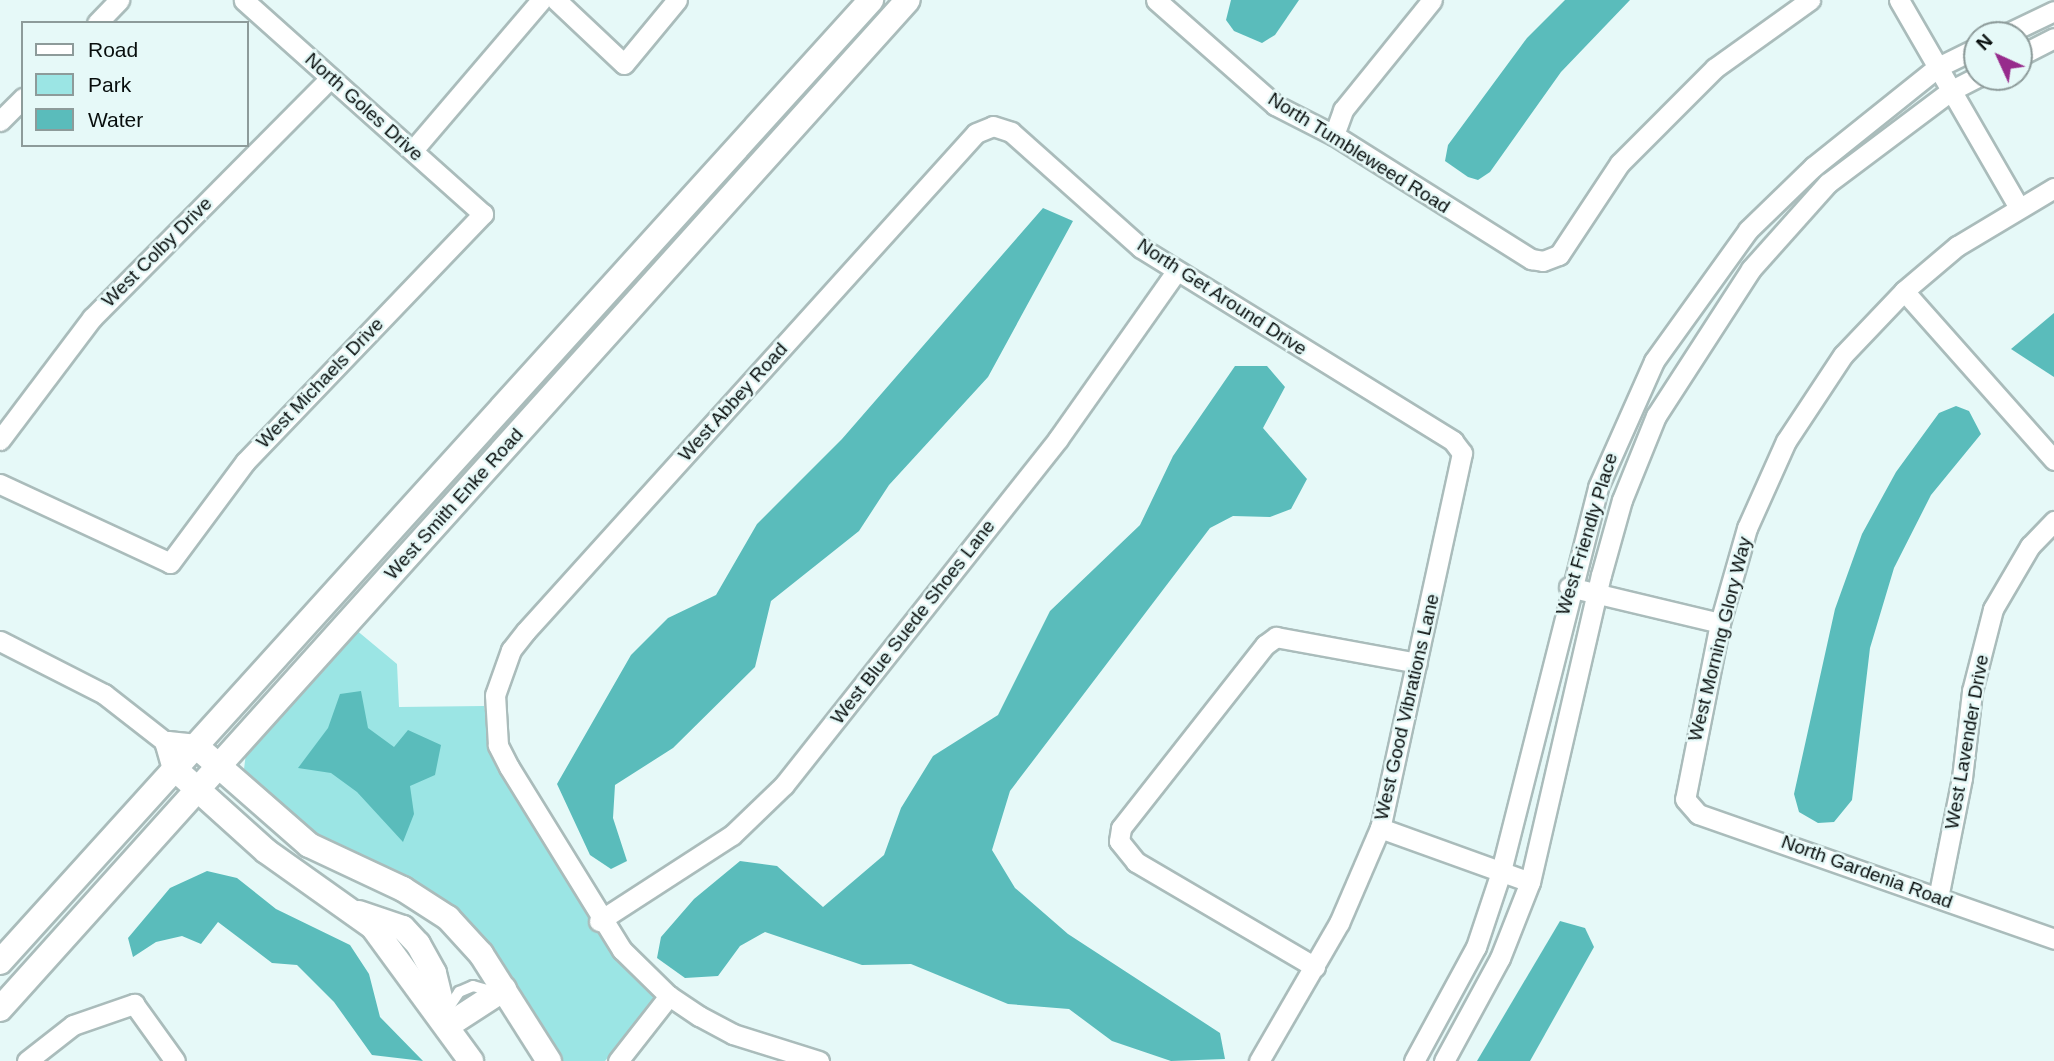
<!DOCTYPE html>
<html>
<head>
<meta charset="utf-8">
<style>
  body { margin:0 }
  #map { position:relative; width:2054px; height:1061px; overflow:hidden; background:#e6f9f8; font-family:Arial,sans-serif }
  div>[style] { position:absolute }
  .green>* { inset:0; background:#9be5e4 }
  .water>* { inset:0; background:#5abcbb }
  .roads { filter:drop-shadow(2px 0 #aabcbb) drop-shadow(-2px 0 #aabcbb) drop-shadow(0 2px #aabcbb) drop-shadow(0 -2px #aabcbb) }
  .service>* { height:10px; margin:-5px; padding:0 5px; transform-origin:5px; border-radius:5px; background:#fff }
  .minor>* { height:19px; margin:-9.5px; padding:0 9.5px; transform-origin:9.5px; border-radius:9.5px; background:#fff }
  .tertiary>* { height:24px; margin:-12px; padding:0 12px; transform-origin:12px; border-radius:12px; background:#fff }
  span { translate:-50% -50%; white-space:nowrap; text-align:center; line-height:1.15; -webkit-text-stroke:5px #e6f9f8; paint-order:stroke }
  .street-label { font-size:19px; color:#080e0d }
  .legend { position:absolute; left:21px; top:21px; width:228px; height:126px; box-sizing:border-box; background:#e6f9f8; border:2px solid #8d9b9a; margin:0; padding:9px 12px; list-style:none; font-size:21px; color:#080e0d }
  .legend li { display:flex; align-items:center; gap:14px; height:35px }
  .legend b { width:35px; border:2px solid #8d9b9a }
  .north { position:absolute; left:1963px; top:21px; width:70px; height:70px; box-sizing:border-box; background:#e6f9f8; border:2px solid #8d9b9a; border-radius:50%; rotate:315deg; font-size:19px; font-weight:700; line-height:28px; text-align:center; color:#080e0d }
  .north::after { content:''; display:block; margin:auto; width:24px; height:32px; background:#972b8c; clip-path:polygon(50% 0,100% 100%,50% 72%,0 100%) }
</style>
</head>
<body>
<div id="map">
  <div class="green">
    <i style="clip-path:polygon(355px 629px,397px 664px,399px 707px,484px 706px,496px 764px,551px 856px,614px 954px,658px 997px,605px 1061px,562px 1061px,459px 909px,388px 867px,330px 842px,296px 819px,244px 769px,246px 753px)"></i>
  </div>
  <div class="water">
    <i style="clip-path:polygon(1231px 0,1299px 0,1275px 35px,1262px 43px,1234px 31px,1226px 20px)"></i>
    <i style="clip-path:polygon(1565px 0,1630px 0,1561px 72px,1490px 172px,1478px 180px,1468px 177px,1445px 161px,1448px 145px,1527px 38px)"></i>
    <i style="clip-path:polygon(1043px 208px,1073px 221px,988px 377px,889px 485px,859px 531px,771px 601px,755px 667px,673px 748px,615px 785px,613px 818px,627px 861px,611px 869px,590px 855px,557px 784px,631px 655px,668px 618px,716px 595px,757px 524px,842px 439px)"></i>
    <i style="clip-path:polygon(2054px 313px,2054px 377px,2011px 349px)"></i>
    <i style="clip-path:polygon(1235px 366px,1267px 366px,1285px 387px,1263px 428px,1307px 479px,1291px 509px,1270px 517px,1233px 516px,1210px 528px,1010px 791px,992px 850px,1015px 888px,1068px 934px,1220px 1033px,1225px 1059px,1171px 1061px,1112px 1041px,1069px 1009px,1008px 1004px,911px 964px,862px 965px,765px 932px,740px 946px,718px 976px,685px 978px,657px 958px,661px 937px,694px 899px,740px 861px,777px 866px,823px 907px,884px 855px,901px 808px,933px 756px,998px 715px,1050px 611px,1140px 525px,1173px 456px)"></i>
    <i style="clip-path:polygon(1956px 406px,1969px 411px,1981px 434px,1931px 495px,1894px 568px,1870px 648px,1852px 800px,1834px 822px,1818px 823px,1799px 812px,1794px 794px,1835px 609px,1862px 534px,1896px 472px,1939px 413px)"></i>
    <i style="clip-path:polygon(361px 691px,368px 728px,394px 747px,408px 730px,441px 745px,435px 775px,410px 786px,414px 814px,403px 842px,357px 792px,331px 773px,298px 768px,328px 728px,340px 694px)"></i>
    <i style="clip-path:polygon(207px 871px,237px 878px,276px 909px,350px 945px,369px 974px,380px 1017px,423px 1061px,372px 1055px,334px 1002px,297px 965px,272px 963px,218px 922px,201px 944px,182px 936px,156px 942px,133px 957px,128px 938px,170px 888px)"></i>
    <i style="clip-path:polygon(1560px 921px,1585px 928px,1594px 947px,1530px 1061px,1477px 1061px)"></i>
  </div>
  <div class="roads">
    <div class="service">
      <i style="left:447px;top:1010px;width:22px;rotate:-56deg"></i>
      <i style="left:459px;top:992px;width:15px;rotate:-23deg"></i>
      <i style="left:473px;top:986px;width:22px;rotate:16deg"></i>
    </div>
    <div class="minor">
      <i style="left:556px;top:0;width:93px;rotate:43.3deg"></i>
      <i style="left:624px;top:64px;width:83px;rotate:-50.4deg"></i>
      <i style="left:1156px;top:0;width:159px;rotate:41.4deg"></i>
      <i style="left:1275px;top:105px;width:66px;rotate:27deg"></i>
      <i style="left:1334px;top:135px;width:233px;rotate:32.2deg"></i>
      <i style="left:1531px;top:259px;width:12px;rotate:9deg"></i>
      <i style="left:1543px;top:261px;width:17px;rotate:-21deg"></i>
      <i style="left:1559px;top:255px;width:110px;rotate:-56.5deg"></i>
      <i style="left:1620px;top:163px;width:134px;rotate:-45deg"></i>
      <i style="left:1715px;top:68px;width:117px;rotate:-35.6deg"></i>
      <i style="left:1899px;top:0;width:238px;rotate:60deg"></i>
      <i style="left:97px;top:23px;width:32px;rotate:-46deg"></i>
      <i style="left:2004px;top:35px;width:55px;rotate:-25.6deg"></i>
      <i style="left:2019px;top:56px;width:39px;rotate:-27deg"></i>
      <i style="left:0;top:121px;width:33px;rotate:-45deg"></i>
      <i style="left:1334px;top:135px;width:27px;rotate:-70deg"></i>
      <i style="left:1343px;top:110px;width:141px;rotate:-51deg"></i>
      <i style="left:413px;top:150px;width:197px;rotate:-49.5deg"></i>
      <i style="left:2054px;top:188px;width:113px;rotate:149.1deg"></i>
      <i style="left:1957px;top:246px;width:70px;rotate:139.7deg"></i>
      <i style="left:1904px;top:291px;width:88px;rotate:133.6deg"></i>
      <i style="left:1843px;top:355px;width:103px;rotate:123.5deg"></i>
      <i style="left:1786px;top:441px;width:95px;rotate:114.1deg"></i>
      <i style="left:1747px;top:528px;width:99px;rotate:105.9deg"></i>
      <i style="left:1720px;top:623px;width:179px;rotate:101.2deg"></i>
      <i style="left:1685px;top:799px;width:20px;rotate:49deg"></i>
      <i style="left:1698px;top:814px;width:377px;rotate:19.3deg"></i>
      <i style="left:1904px;top:291px;width:226px;rotate:48.4deg"></i>
      <i style="left:0;top:440px;width:153px;rotate:-53deg"></i>
      <i style="left:92px;top:318px;width:338px;rotate:-45.2deg"></i>
      <i style="left:0;top:484px;width:187px;rotate:24.9deg"></i>
      <i style="left:170px;top:563px;width:126px;rotate:-53.4deg"></i>
      <i style="left:245px;top:462px;width:344px;rotate:-46.2deg"></i>
      <i style="left:483px;top:214px;width:321px;rotate:-138.2deg"></i>
      <i style="left:1569px;top:587px;width:155px;rotate:13.4deg"></i>
      <i style="left:0;top:641px;width:117px;rotate:27deg"></i>
      <i style="left:104px;top:694px;width:81px;rotate:38deg"></i>
      <i style="left:1380px;top:828px;width:159px;rotate:19.8deg"></i>
      <i style="left:1938px;top:898px;width:122px;rotate:-78.7deg"></i>
      <i style="left:1962px;top:778px;width:88px;rotate:-83.4deg"></i>
      <i style="left:1972px;top:691px;width:85px;rotate:-75.6deg"></i>
      <i style="left:1993px;top:609px;width:73px;rotate:-59.6deg"></i>
      <i style="left:2030px;top:546px;width:35px;rotate:-46deg"></i>
      <i style="left:599px;top:921px;width:158px;rotate:-32.9deg"></i>
      <i style="left:732px;top:835px;width:72px;rotate:-43.9deg"></i>
      <i style="left:784px;top:785px;width:441px;rotate:-51.6deg"></i>
      <i style="left:1058px;top:439px;width:204px;rotate:-54.8deg"></i>
      <i style="left:1315px;top:967px;width:208px;rotate:-149.6deg"></i>
      <i style="left:1136px;top:862px;width:27px;rotate:-129deg"></i>
      <i style="left:1119px;top:841px;width:13px;rotate:-81deg"></i>
      <i style="left:1121px;top:828px;width:233px;rotate:-51.8deg"></i>
      <i style="left:1265px;top:645px;width:14px;rotate:-36deg"></i>
      <i style="left:1276px;top:637px;width:143px;rotate:10.4deg"></i>
      <i style="left:27px;top:1061px;width:58px;rotate:-38deg"></i>
      <i style="left:73px;top:1025px;width:65px;rotate:-19deg"></i>
      <i style="left:134px;top:1004px;width:70px;rotate:54.3deg"></i>
      <i style="left:618px;top:1061px;width:83px;rotate:-51.9deg"></i>
      <i style="left:819px;top:1061px;width:90px;rotate:-162.6deg"></i>
      <i style="left:733px;top:1034px;width:38px;rotate:-152deg"></i>
      <i style="left:699px;top:1016px;width:36px;rotate:-146deg"></i>
      <i style="left:669px;top:996px;width:66px;rotate:-135.6deg"></i>
      <i style="left:622px;top:950px;width:215px;rotate:-121.7deg"></i>
      <i style="left:509px;top:767px;width:25px;rotate:-117deg"></i>
      <i style="left:498px;top:745px;width:50px;rotate:-93.4deg"></i>
      <i style="left:495px;top:695px;width:48px;rotate:-70.4deg"></i>
      <i style="left:511px;top:650px;width:24px;rotate:-52deg"></i>
      <i style="left:526px;top:631px;width:671px;rotate:-47.9deg"></i>
      <i style="left:976px;top:133px;width:18px;rotate:-22deg"></i>
      <i style="left:993px;top:126px;width:19px;rotate:18deg"></i>
      <i style="left:1011px;top:132px;width:174px;rotate:41.7deg"></i>
      <i style="left:1141px;top:248px;width:367px;rotate:31.7deg"></i>
      <i style="left:1453px;top:441px;width:15px;rotate:53deg"></i>
      <i style="left:1462px;top:453px;width:384px;rotate:102.3deg"></i>
      <i style="left:1380px;top:828px;width:103px;rotate:113.3deg"></i>
      <i style="left:1339px;top:923px;width:160px;rotate:120.1deg"></i>
      <i style="left:1414px;top:1061px;width:130px;rotate:-61.5deg"></i>
      <i style="left:1476px;top:947px;width:76px;rotate:-71.6deg"></i>
      <i style="left:1500px;top:875px;width:400px;rotate:-75.8deg"></i>
      <i style="left:1598px;top:487px;width:138px;rotate:-66deg"></i>
      <i style="left:1654px;top:361px;width:161px;rotate:-54.3deg"></i>
      <i style="left:1748px;top:230px;width:91px;rotate:-44.1deg"></i>
      <i style="left:1813px;top:167px;width:160px;rotate:-38.7deg"></i>
      <i style="left:1938px;top:67px;width:43px;rotate:-26deg"></i>
      <i style="left:1444px;top:1061px;width:117px;rotate:-61.5deg"></i>
      <i style="left:1500px;top:958px;width:82px;rotate:-68.5deg"></i>
      <i style="left:1530px;top:882px;width:315px;rotate:-77deg"></i>
      <i style="left:1601px;top:575px;width:78px;rotate:-74.4deg"></i>
      <i style="left:1622px;top:500px;width:91px;rotate:-68deg"></i>
      <i style="left:1656px;top:416px;width:175px;rotate:-57.1deg"></i>
      <i style="left:1751px;top:269px;width:115px;rotate:-48.2deg"></i>
      <i style="left:1828px;top:183px;width:155px;rotate:-36.9deg"></i>
      <i style="left:1952px;top:90px;width:28px;rotate:-27deg"></i>
    </div>
    <div class="tertiary">
      <i style="left:359px;top:913px;width:46px;rotate:18.8deg"></i>
      <i style="left:403px;top:928px;width:22px;rotate:47deg"></i>
      <i style="left:418px;top:944px;width:33px;rotate:61deg"></i>
      <i style="left:434px;top:973px;width:55px;rotate:76.2deg"></i>
      <i style="left:447px;top:1026px;width:68px;rotate:-33deg"></i>
      <i style="left:0;top:962px;width:1298px;rotate:-47.84deg"></i>
      <i style="left:0;top:1009px;width:1357px;rotate:-48.02deg"></i>
      <i style="left:471px;top:1061px;width:166px;rotate:-126.2deg"></i>
      <i style="left:373px;top:927px;width:131px;rotate:-144.6deg"></i>
      <i style="left:266px;top:851px;width:122px;rotate:-138deg"></i>
      <i style="left:175px;top:769px;width:26px;rotate:-106deg"></i>
      <i style="left:168px;top:744px;width:29px;rotate:6deg"></i>
      <i style="left:197px;top:747px;width:149px;rotate:41.2deg"></i>
      <i style="left:309px;top:845px;width:104px;rotate:25.1deg"></i>
      <i style="left:403px;top:889px;width:54px;rotate:32.8deg"></i>
      <i style="left:448px;top:918px;width:49px;rotate:47.5deg"></i>
      <i style="left:481px;top:954px;width:127px;rotate:57.6deg"></i>
    </div>
  </div>
  <div class="street-label">
    <span style="left:364px;top:107px;rotate:42deg">North Goles Drive</span>
    <span style="left:1359px;top:153px;rotate:32deg">North Tumbleweed Road</span>
    <span style="left:157px;top:252px;rotate:-45deg">West Colby Drive</span>
    <span style="left:1222px;top:297px;rotate:33deg">North Get Around Drive</span>
    <span style="left:320px;top:383px;rotate:-46deg">West Michaels Drive</span>
    <span style="left:733px;top:402px;rotate:-48deg">West Abbey Road</span>
    <span style="left:454px;top:504px;rotate:-48deg">West Smith Enke Road</span>
    <span style="left:1587px;top:534px;rotate:-73deg">West Friendly Place</span>
    <span style="left:913px;top:622px;rotate:-52deg">West Blue Suede Shoes Lane</span>
    <span style="left:1720px;top:639px;rotate:-76deg">West Morning Glory Way</span>
    <span style="left:1407px;top:707px;rotate:-77deg">West Good Vibrations Lane</span>
    <span style="left:1967px;top:742px;rotate:-80deg">West Lavender Drive</span>
    <span style="left:1867px;top:872px;rotate:20deg">North Gardenia Road</span>
  </div>
  <ul class="legend">
  <li><b style="height:9px;background:#fff"></b>Road</li>
  <li><b style="height:19px;background:#9be5e4"></b>Park</li>
  <li><b style="height:19px;background:#5abcbb"></b>Water</li>
  </ul>
  <div class="north">N</div>
</div>
</body>
</html>
